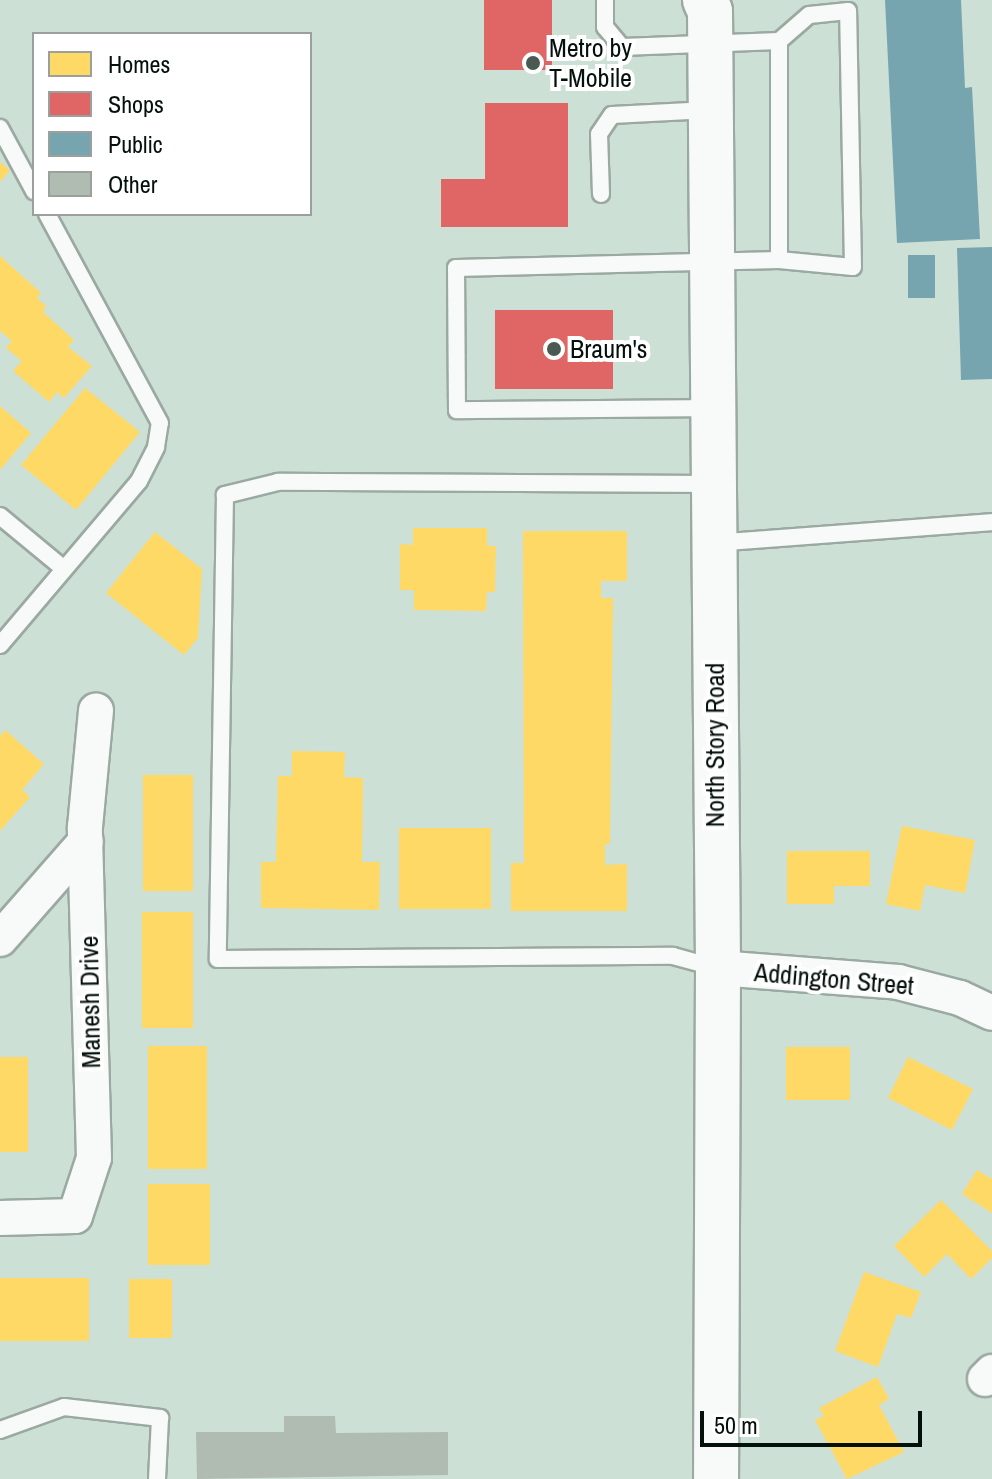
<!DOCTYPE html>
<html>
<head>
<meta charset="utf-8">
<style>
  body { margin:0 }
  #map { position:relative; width:992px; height:1479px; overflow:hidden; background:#cde0d6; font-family:"Archivo Narrow",sans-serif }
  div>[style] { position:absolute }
  .homes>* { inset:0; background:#ffd966 }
  .shops>* { inset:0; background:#e06666 }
  .public>* { inset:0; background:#76a5af }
  .building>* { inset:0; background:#b0bbb1 }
  .roads { filter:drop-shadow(2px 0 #9aa9a1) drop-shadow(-2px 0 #9aa9a1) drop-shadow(0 2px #9aa9a1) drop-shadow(0 -2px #9aa9a1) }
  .lane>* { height:16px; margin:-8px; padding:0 8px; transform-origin:8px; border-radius:8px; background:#f8faf9 }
  .street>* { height:34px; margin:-17px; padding:0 17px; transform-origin:17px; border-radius:17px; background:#f8faf9 }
  .secondary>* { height:44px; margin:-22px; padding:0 22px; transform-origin:22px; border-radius:22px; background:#f8faf9 }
  .dots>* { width:22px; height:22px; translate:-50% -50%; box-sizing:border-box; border:4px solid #fff; border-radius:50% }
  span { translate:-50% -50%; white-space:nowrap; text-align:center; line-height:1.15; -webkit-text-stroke:8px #fff; paint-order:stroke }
  .poi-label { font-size:26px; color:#04100a }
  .left { translate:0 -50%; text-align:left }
  .street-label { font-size:26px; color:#04100a }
  .legend { position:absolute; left:32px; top:32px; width:280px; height:184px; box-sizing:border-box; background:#fff; border:2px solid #9b9f9d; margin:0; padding:10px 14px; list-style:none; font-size:24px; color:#04100a }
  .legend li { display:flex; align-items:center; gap:16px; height:40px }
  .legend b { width:40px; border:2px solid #9b9f9d }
  .scale { position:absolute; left:700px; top:1411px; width:222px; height:36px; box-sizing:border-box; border:4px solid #04100a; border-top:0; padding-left:10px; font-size:24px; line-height:28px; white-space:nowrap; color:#04100a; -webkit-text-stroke:6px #fff; paint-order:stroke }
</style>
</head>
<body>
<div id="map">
  <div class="homes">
    <i style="clip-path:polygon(0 162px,10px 170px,0 182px)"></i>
    <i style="clip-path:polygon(0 256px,41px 293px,37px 298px,46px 306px,43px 312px,74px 340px,68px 347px,92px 366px,64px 398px,57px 392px,49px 402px,13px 371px,22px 361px,6px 348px,12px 341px,0 331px)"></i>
    <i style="clip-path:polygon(85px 388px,140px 432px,76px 510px,21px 465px)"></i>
    <i style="clip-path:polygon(0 406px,31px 433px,0 470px)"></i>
    <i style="clip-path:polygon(413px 528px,487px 528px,487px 546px,496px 546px,495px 592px,487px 592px,486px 611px,414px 610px,414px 590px,400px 590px,400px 544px,413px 545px)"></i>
    <i style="clip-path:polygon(523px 531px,627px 531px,627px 581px,601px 581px,601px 598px,613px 598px,610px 844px,605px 844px,605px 865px,627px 864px,627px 911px,511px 911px,511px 863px,524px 863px)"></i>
    <i style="clip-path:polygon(155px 532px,202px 569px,198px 638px,184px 655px,106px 593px)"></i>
    <i style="clip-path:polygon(5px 730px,44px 764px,22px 790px,30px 797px,0 831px,0 736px)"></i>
    <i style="clip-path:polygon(292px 751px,345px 752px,344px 777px,363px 778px,362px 862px,380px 862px,379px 910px,261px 908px,261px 862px,276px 862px,278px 776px,292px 776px)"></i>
    <i style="clip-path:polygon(143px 775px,193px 775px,193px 891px,143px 891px)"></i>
    <i style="clip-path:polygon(902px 826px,975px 840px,965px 893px,925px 885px,920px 911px,886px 904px)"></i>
    <i style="clip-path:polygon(399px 828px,491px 828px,491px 909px,399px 909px)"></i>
    <i style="clip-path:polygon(787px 851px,870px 851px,870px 886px,834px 886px,834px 904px,787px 904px)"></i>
    <i style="clip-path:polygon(142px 912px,193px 912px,193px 1028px,142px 1028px)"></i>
    <i style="clip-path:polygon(148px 1046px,207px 1046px,207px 1169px,148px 1169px)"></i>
    <i style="clip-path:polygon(786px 1047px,850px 1047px,850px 1100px,786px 1100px)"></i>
    <i style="clip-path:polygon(0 1057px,28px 1057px,28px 1152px,0 1152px)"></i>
    <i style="clip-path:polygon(908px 1057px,973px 1089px,952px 1130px,888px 1098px)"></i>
    <i style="clip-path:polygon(977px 1170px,992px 1179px,992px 1213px,962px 1194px)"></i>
    <i style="clip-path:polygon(148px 1184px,210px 1184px,210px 1265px,148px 1265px)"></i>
    <i style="clip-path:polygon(941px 1200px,992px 1251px,992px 1258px,971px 1279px,947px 1254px,924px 1277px,894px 1246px)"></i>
    <i style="clip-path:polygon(864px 1272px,921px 1292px,911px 1318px,897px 1314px,878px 1367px,835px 1351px)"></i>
    <i style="clip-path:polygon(0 1278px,89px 1278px,89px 1341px,0 1341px)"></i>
    <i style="clip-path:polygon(129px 1279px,172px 1279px,172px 1338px,129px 1338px)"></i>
    <i style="clip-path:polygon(877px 1377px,889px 1399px,879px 1405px,904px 1452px,847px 1479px,815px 1420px,824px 1416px,819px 1408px)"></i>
  </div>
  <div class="shops">
    <i style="clip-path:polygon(484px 0,552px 0,552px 70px,484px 70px)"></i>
    <i style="clip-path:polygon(485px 103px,568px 103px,568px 227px,441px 227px,441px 179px,485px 179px)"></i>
    <i style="clip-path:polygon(495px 310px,613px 310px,613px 389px,495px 389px)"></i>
  </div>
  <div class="public">
    <i style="clip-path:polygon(885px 0,961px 0,965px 88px,972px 87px,980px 239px,897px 243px)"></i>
    <i style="clip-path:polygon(992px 247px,992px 379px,961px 380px,957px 248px)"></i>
    <i style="clip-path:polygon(908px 255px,935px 255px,935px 298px,908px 298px)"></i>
  </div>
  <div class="building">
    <i style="clip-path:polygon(284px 1416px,335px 1416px,336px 1433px,448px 1432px,448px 1475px,197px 1479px,196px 1432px,284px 1432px)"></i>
  </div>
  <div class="roads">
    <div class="lane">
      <i style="left:605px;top:0;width:27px;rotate:90deg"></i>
      <i style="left:605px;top:27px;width:26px;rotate:50deg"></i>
      <i style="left:622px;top:47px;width:157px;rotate:-2.2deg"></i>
      <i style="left:0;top:128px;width:72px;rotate:61.6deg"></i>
      <i style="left:601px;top:194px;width:60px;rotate:-91.9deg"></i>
      <i style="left:599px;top:134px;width:23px;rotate:-56deg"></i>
      <i style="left:612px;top:115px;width:97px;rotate:-3deg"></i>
      <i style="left:711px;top:408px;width:254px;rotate:179.5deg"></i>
      <i style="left:457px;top:410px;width:142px;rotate:-90.4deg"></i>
      <i style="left:456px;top:268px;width:323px;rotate:-1.4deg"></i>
      <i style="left:779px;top:260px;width:74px;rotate:5.4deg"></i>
      <i style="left:853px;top:267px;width:256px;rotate:-91.1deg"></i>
      <i style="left:848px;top:11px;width:39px;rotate:174deg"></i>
      <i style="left:809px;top:15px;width:40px;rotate:139deg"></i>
      <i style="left:779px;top:41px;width:219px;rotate:90deg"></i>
      <i style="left:712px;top:484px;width:434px;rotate:-179.7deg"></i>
      <i style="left:278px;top:482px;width:55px;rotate:166.2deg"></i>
      <i style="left:225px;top:495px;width:464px;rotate:90.9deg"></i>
      <i style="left:218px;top:959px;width:455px;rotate:-0.4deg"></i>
      <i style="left:673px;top:956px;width:46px;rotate:15.3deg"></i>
      <i style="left:0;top:516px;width:83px;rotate:39.6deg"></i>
      <i style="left:715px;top:543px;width:278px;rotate:-4.3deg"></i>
      <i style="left:0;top:645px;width:215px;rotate:-49.7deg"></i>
      <i style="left:139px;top:481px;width:38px;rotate:-63deg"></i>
      <i style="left:156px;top:447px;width:24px;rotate:-81deg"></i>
      <i style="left:160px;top:423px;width:238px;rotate:-118.4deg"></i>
      <i style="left:0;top:1430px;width:68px;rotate:-19.8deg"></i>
      <i style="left:64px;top:1407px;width:97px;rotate:6.5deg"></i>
      <i style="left:160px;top:1418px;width:61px;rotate:92.8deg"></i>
    </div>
    <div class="street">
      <i style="left:0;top:939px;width:130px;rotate:-48.7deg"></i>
      <i style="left:718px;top:968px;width:181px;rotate:4.4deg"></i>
      <i style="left:898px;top:982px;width:64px;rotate:14.5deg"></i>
      <i style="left:960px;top:998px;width:35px;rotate:25deg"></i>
      <i style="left:0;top:1218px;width:75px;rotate:-1.5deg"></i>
      <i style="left:75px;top:1216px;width:61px;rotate:-71.9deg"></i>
      <i style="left:94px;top:1158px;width:331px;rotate:-91.6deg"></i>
      <i style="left:85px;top:827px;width:117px;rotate:-84.6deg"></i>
      <i style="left:985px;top:1379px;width:10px;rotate:-45deg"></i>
    </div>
    <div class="secondary">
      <i style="left:705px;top:0;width:12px;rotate:66deg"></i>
      <i style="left:710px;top:11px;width:957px;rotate:89.52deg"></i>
      <i style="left:718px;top:968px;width:511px;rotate:90.22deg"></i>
    </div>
  </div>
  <div class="dots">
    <i style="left:533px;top:63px;background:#4a5951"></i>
    <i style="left:554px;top:349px;background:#4a5951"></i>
  </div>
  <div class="poi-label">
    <span class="left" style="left:549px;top:63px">Metro by<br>T-Mobile</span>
    <span class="left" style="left:570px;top:349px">Braum's</span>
  </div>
  <div class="street-label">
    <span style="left:715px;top:745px;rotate:-90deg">North Story Road</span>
    <span style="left:834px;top:979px;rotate:5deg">Addington Street</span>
    <span style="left:90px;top:1002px;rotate:-91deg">Manesh Drive</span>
  </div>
  <ul class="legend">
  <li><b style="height:22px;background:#ffd966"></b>Homes</li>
  <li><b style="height:22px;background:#e06666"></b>Shops</li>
  <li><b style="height:22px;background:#76a5af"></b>Public</li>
  <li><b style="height:22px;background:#b0bbb1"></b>Other</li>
  </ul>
  <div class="scale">50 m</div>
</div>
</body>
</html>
